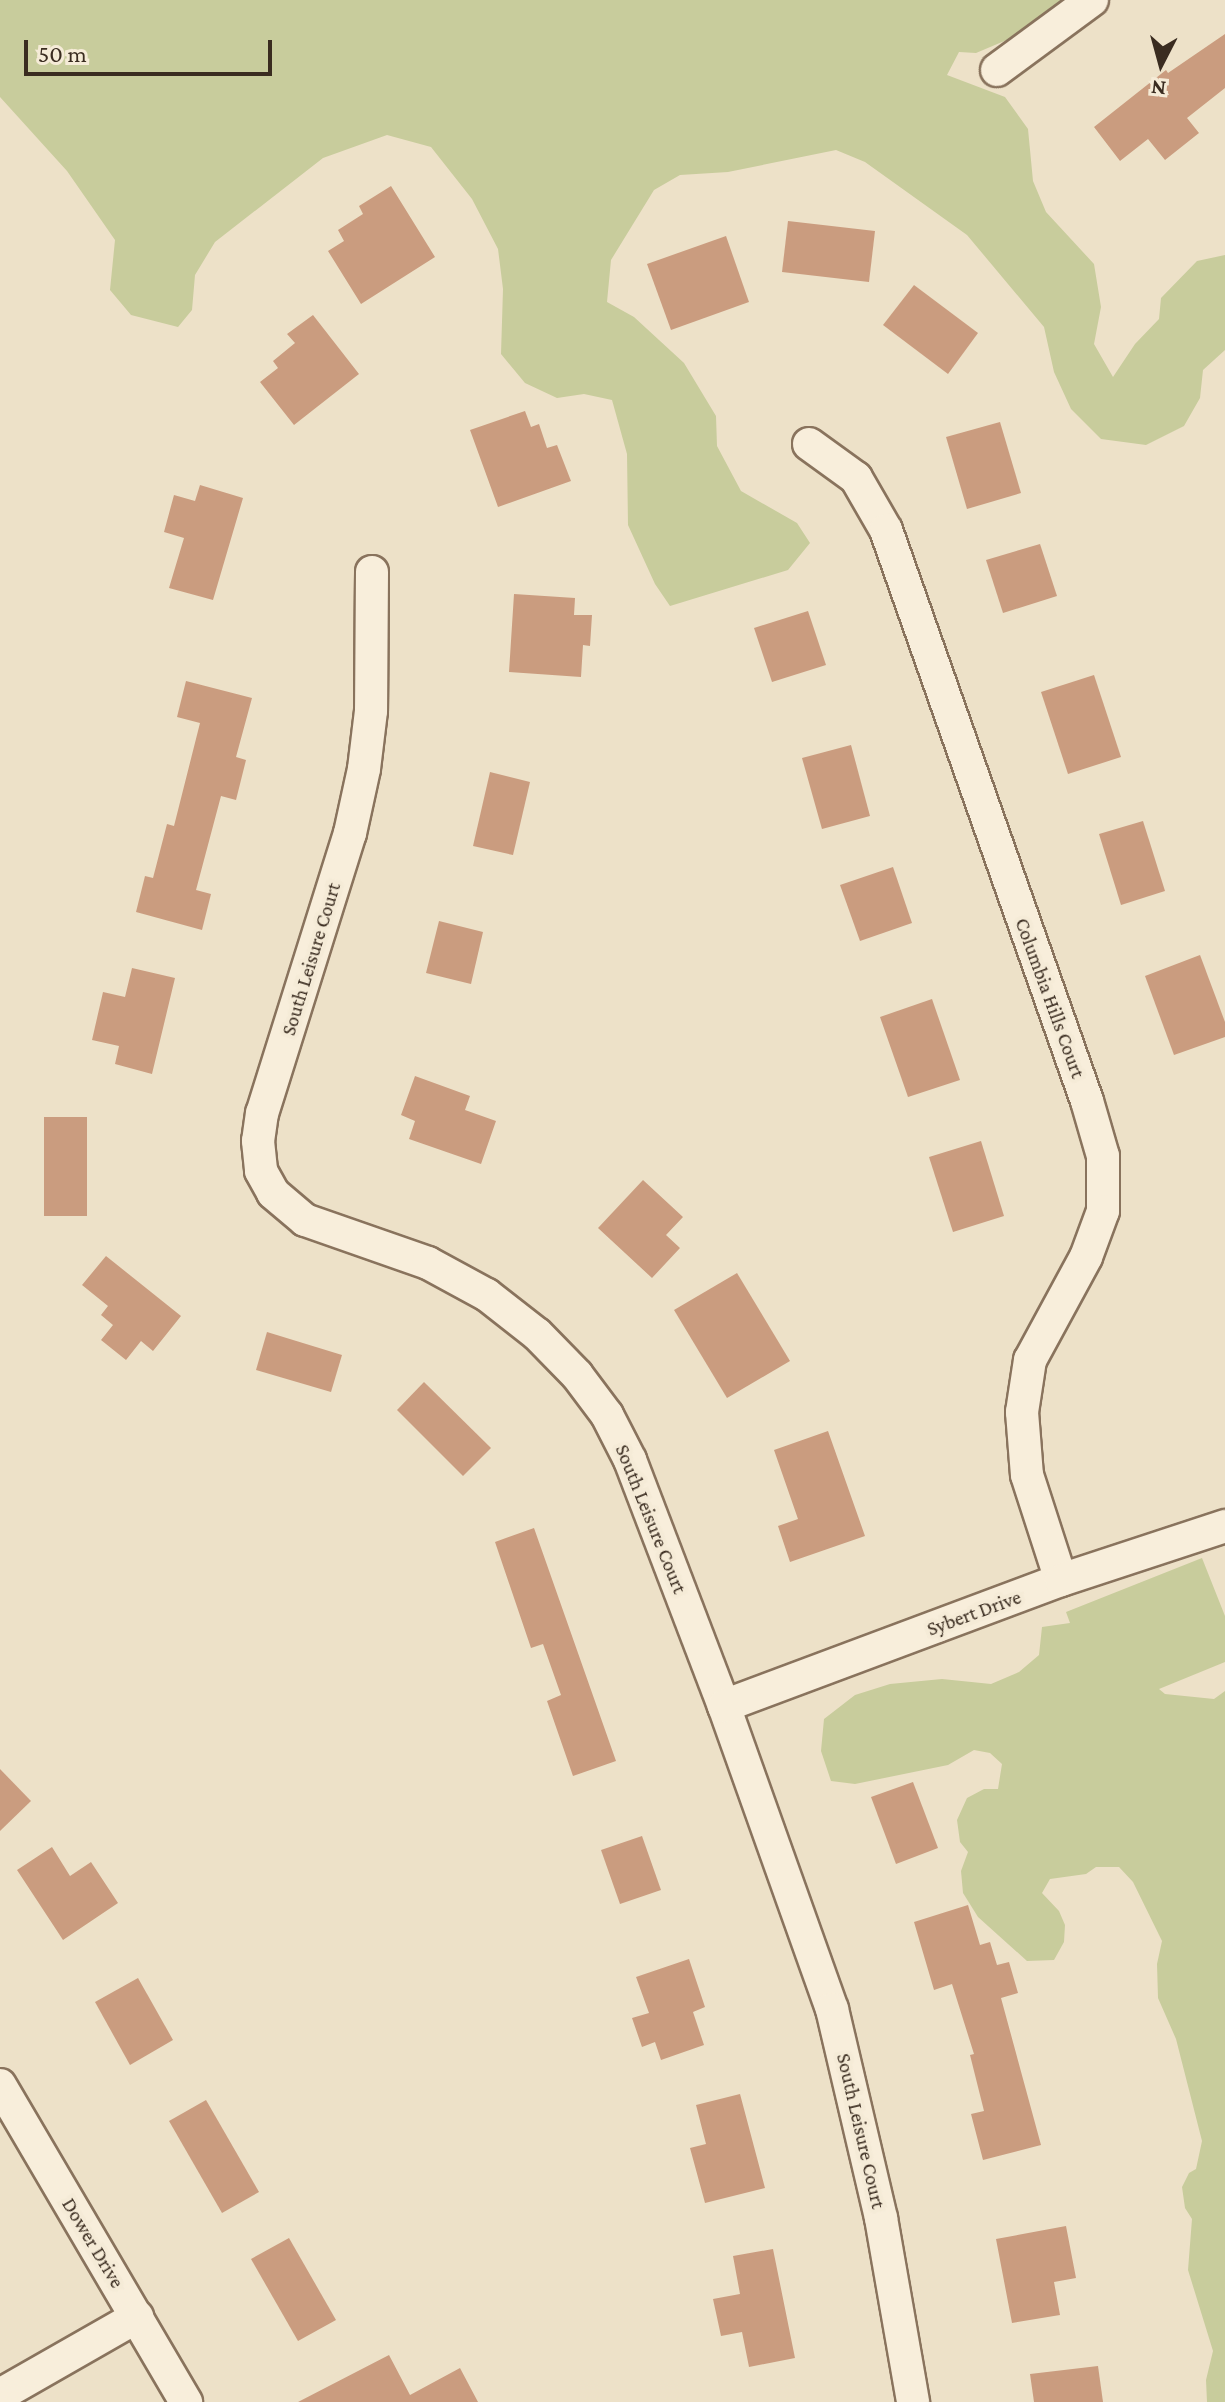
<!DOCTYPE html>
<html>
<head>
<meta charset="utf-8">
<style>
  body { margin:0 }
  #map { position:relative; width:1225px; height:2402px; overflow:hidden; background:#ede1c8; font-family:"Crimson Pro",serif }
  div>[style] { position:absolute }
  .green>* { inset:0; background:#c8cc9c }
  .building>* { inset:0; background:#ca9c7f }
  .roads { filter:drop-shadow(2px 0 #89735d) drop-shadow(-2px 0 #89735d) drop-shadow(0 2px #89735d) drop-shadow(0 -2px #89735d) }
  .street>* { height:32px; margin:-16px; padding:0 16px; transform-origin:16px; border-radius:16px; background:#f8eedb }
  span { translate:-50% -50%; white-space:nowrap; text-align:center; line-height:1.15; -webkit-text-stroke:8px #f5ebd7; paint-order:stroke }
  .street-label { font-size:20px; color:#3a2c20 }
  .north { position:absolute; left:1121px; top:24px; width:80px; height:80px; -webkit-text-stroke:6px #f5ebd7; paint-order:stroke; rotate:186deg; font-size:22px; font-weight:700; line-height:32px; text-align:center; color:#3a2c20 }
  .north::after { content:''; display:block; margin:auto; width:28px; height:36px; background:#3a2c20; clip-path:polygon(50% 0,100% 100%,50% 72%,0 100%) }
  .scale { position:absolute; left:24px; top:40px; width:248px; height:36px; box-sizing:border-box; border:4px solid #3a2c20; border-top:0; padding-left:10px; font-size:24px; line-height:28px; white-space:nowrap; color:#3a2c20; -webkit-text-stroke:6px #f5ebd7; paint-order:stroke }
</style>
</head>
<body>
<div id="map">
  <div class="green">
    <div style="clip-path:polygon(0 0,1062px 0,1063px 3px,1033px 29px,976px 53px,959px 52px,947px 75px,1005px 97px,1028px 129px,1033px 181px,1046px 212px,1094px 264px,1101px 307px,1094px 344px,1113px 377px,1135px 344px,1159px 319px,1161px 298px,1197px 261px,1225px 255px,1225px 350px,1203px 370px,1200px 398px,1184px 426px,1146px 445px,1101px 439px,1071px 409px,1054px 372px,1044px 327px,967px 235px,865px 162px,836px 150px,728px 172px,680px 175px,654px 190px,611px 260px,607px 302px,634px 317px,684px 363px,716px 416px,717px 446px,741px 491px,797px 523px,810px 543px,788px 570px,670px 606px,655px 584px,628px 525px,627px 454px,612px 400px,584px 394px,557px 398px,525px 383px,501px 354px,503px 289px,498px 249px,472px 199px,431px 147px,387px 135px,323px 158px,215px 242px,195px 275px,192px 310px,178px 327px,131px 315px,110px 290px,115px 240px,67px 171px,0 97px)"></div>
    <div style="clip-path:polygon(1202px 1558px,1225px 1616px,1225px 1662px,1159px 1689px,1165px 1694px,1214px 1699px,1225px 1691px,1225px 2402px,1207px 2402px,1206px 2380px,1213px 2351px,1188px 2270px,1192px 2219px,1185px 2208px,1182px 2187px,1189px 2173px,1196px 2169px,1202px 2141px,1176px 2039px,1158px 1998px,1157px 1964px,1162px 1941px,1133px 1882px,1119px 1867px,1096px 1867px,1086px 1874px,1050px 1879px,1042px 1893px,1059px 1911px,1065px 1925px,1064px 1942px,1054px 1960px,1027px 1961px,978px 1917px,963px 1893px,961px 1871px,968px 1852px,960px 1842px,957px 1820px,967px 1798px,984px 1789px,998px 1789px,1002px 1764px,990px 1753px,974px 1750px,948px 1765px,855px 1784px,831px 1781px,821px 1751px,824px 1719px,855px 1695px,890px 1684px,942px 1679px,991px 1684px,1019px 1672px,1039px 1655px,1042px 1627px,1070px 1623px,1066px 1612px)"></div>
  </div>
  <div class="building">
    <div style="clip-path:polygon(1225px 34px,1225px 88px,1187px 118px,1199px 133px,1165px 160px,1148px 139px,1120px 161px,1094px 127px,1166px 70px,1168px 73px)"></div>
    <div style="clip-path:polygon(391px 186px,435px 257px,361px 304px,328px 251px,344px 241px,338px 230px,363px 214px,359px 206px)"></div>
    <div style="clip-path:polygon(788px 221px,875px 231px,869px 282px,782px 272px)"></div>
    <div style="clip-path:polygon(726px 236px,749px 302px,671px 330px,647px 264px)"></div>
    <div style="clip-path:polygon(914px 285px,978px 333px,948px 374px,883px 325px)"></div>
    <div style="clip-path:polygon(313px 315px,359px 374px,294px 425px,260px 382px,278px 368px,273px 361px,295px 343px,287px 334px)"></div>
    <div style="clip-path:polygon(525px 411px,531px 427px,539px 424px,547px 448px,557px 445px,571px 481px,498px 507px,470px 430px)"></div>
    <div style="clip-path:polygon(1000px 422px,1021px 493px,967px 509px,946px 437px)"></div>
    <div style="clip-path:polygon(200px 485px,243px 498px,213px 600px,169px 588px,184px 538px,164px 532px,174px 495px,195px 501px)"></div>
    <div style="clip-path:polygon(1040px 544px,1057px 596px,1003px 613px,986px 560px)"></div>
    <div style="clip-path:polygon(514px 594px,575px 598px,574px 615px,592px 615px,590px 646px,583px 645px,581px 677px,509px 672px)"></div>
    <div style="clip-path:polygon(808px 611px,826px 665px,772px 682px,754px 628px)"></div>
    <div style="clip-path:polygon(1094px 675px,1121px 757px,1068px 774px,1041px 692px)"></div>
    <div style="clip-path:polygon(186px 681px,252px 698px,236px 757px,246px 760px,236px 800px,221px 796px,196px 890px,211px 894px,202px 930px,136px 912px,145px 876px,153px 878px,167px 824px,174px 826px,200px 723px,177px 717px)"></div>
    <div style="clip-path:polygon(851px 745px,870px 816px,822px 829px,802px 758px)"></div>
    <div style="clip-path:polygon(490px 772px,530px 782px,513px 855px,473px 846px)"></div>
    <div style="clip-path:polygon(1143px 821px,1165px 891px,1121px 905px,1099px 834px)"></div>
    <div style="clip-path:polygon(893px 867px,912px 923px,860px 941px,840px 885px)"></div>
    <div style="clip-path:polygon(439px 921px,483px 932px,471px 984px,426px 973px)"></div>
    <div style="clip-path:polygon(1200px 955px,1225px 1022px,1225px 1037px,1174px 1055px,1145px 976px)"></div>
    <div style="clip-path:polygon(132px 968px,175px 978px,152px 1074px,115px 1064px,119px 1046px,92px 1040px,103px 992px,125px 997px)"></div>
    <div style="clip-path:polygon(932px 999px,960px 1080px,908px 1097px,880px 1017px)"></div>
    <div style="clip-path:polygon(415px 1076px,470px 1096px,465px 1110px,496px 1121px,481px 1164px,409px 1139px,415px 1121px,401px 1115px)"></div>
    <div style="clip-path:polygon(44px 1117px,87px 1117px,87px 1216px,44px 1216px)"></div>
    <div style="clip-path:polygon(981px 1141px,1004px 1216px,953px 1232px,929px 1157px)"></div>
    <div style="clip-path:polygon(643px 1180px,683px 1217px,666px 1235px,680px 1248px,652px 1278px,598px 1228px)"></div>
    <div style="clip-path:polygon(106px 1256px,181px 1316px,153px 1351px,141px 1341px,126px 1360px,101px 1340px,113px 1325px,101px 1315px,108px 1306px,82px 1285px)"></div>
    <div style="clip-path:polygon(737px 1273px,790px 1361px,727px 1398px,674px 1310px)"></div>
    <div style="clip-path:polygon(267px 1332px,342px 1355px,331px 1392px,256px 1370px)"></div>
    <div style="clip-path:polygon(424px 1382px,491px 1448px,463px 1476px,397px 1410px)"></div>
    <div style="clip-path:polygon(828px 1431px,865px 1536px,790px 1562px,778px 1526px,798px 1519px,774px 1450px)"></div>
    <div style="clip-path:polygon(534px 1528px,616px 1761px,573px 1776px,547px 1701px,561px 1695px,543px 1644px,531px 1648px,495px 1542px)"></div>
    <div style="clip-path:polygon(0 1769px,31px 1801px,0 1831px)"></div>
    <div style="clip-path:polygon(913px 1782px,938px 1848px,896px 1864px,871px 1797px)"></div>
    <div style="clip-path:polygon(642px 1836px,661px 1890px,620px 1904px,601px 1850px)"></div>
    <div style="clip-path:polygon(52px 1847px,70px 1876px,91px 1862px,118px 1903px,63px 1940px,17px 1870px)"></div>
    <div style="clip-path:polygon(968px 1905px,980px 1945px,990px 1942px,997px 1965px,1009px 1962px,1018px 1993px,1001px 1998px,1041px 2145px,983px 2160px,971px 2114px,984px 2111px,970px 2055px,974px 2054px,952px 1984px,934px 1990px,914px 1922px)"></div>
    <div style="clip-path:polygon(689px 1959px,705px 2007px,693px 2012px,704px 2045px,661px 2060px,655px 2042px,642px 2047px,632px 2018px,649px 2013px,636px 1977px)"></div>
    <div style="clip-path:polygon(138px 1978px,173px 2040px,130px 2065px,95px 2002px)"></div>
    <div style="clip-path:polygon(740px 2094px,765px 2188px,705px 2203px,690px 2148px,706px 2144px,696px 2105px)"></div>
    <div style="clip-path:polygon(206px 2100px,259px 2192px,222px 2213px,169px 2121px)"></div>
    <div style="clip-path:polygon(1066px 2226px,1076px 2278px,1054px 2282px,1060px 2315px,1012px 2323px,996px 2239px)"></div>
    <div style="clip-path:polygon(289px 2238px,336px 2320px,298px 2341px,251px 2259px)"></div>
    <div style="clip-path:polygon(773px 2249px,795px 2358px,749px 2367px,742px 2332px,721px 2336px,713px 2299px,740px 2294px,733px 2256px)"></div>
    <div style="clip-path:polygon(389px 2355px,410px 2395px,460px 2368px,478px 2402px,298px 2402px)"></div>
    <div style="clip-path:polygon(1098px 2366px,1103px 2402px,1034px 2402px,1030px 2374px)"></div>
  </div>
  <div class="roads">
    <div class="street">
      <div style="left:997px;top:70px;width:118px;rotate:-36.4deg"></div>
      <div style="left:809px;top:444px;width:58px;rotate:35.9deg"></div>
      <div style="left:856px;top:478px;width:60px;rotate:60deg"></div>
      <div style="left:886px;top:530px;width:605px;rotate:70.61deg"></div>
      <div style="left:1087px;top:1101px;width:57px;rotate:73.8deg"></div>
      <div style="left:1103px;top:1156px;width:55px;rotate:90deg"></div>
      <div style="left:1103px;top:1211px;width:49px;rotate:110.3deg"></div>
      <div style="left:1086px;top:1257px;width:117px;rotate:118.5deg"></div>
      <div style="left:1030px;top:1360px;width:53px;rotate:98.7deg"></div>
      <div style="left:1022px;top:1412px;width:63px;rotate:85.5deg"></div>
      <div style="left:1027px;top:1475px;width:110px;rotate:72.1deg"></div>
      <div style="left:372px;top:572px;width:139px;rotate:90.4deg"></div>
      <div style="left:371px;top:711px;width:58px;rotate:96.9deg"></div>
      <div style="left:364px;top:769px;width:66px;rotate:102.3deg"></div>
      <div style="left:350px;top:833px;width:294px;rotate:107.4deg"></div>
      <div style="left:262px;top:1113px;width:28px;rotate:98deg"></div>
      <div style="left:258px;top:1141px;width:30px;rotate:84deg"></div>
      <div style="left:261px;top:1171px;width:25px;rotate:61deg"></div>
      <div style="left:273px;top:1193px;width:42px;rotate:40.2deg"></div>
      <div style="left:305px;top:1220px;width:130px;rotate:19.3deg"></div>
      <div style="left:428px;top:1263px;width:67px;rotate:28.5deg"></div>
      <div style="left:487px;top:1295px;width:63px;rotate:38deg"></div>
      <div style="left:537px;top:1334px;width:57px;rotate:45.7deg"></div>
      <div style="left:577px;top:1375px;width:50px;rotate:53.1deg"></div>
      <div style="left:607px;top:1415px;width:51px;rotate:62.9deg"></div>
      <div style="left:630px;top:1460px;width:263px;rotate:69.1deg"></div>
      <div style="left:724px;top:1706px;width:322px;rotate:70.4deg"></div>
      <div style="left:832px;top:2009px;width:215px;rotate:76.8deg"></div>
      <div style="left:881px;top:2218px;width:187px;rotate:80.1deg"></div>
      <div style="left:724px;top:1706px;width:360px;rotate:-20.5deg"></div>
      <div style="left:1061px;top:1580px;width:173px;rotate:-18.2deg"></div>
      <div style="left:0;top:2085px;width:368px;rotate:59.6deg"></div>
      <div style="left:0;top:2395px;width:158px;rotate:-29.7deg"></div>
    </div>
  </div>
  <div class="street-label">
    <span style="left:311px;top:959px;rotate:-73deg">South Leisure Court</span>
    <span style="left:1050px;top:998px;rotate:70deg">Columbia Hills Court</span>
    <span style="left:651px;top:1519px;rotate:68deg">South Leisure Court</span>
    <span style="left:974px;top:1613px;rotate:-20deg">Sybert Drive</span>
    <span style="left:861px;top:2131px;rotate:77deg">South Leisure Court</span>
    <span style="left:93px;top:2243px;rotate:59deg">Dower Drive</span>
  </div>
  <div class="north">N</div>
  <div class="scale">50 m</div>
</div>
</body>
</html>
